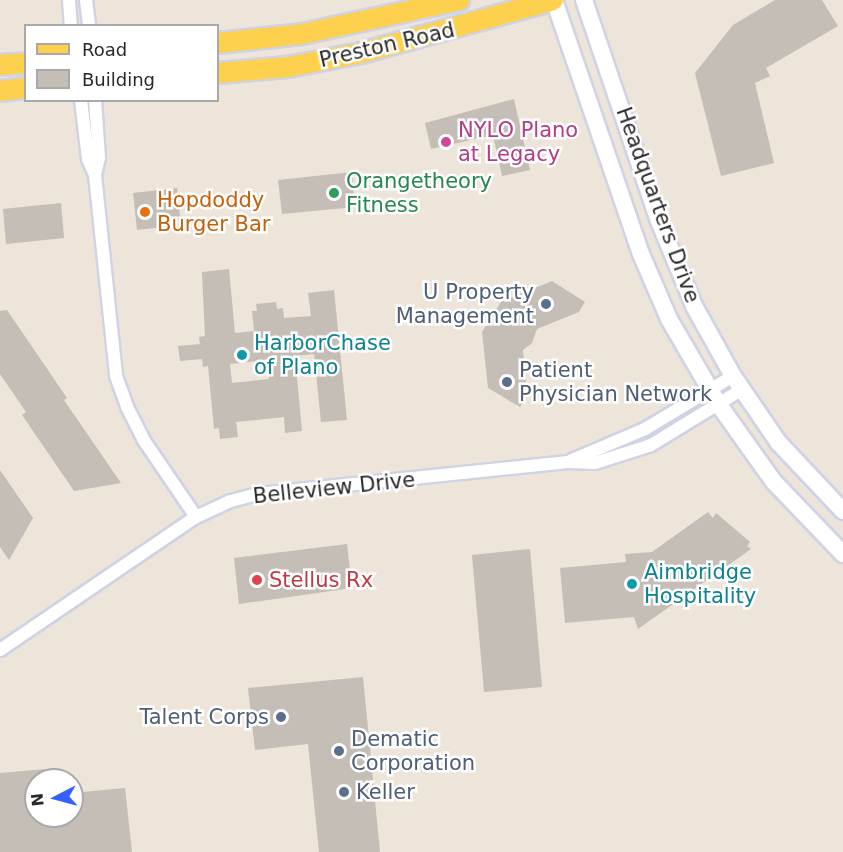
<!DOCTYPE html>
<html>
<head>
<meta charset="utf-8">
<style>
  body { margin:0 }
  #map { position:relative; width:843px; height:852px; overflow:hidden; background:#ede4da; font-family:"DejaVu Sans",sans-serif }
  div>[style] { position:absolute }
  .building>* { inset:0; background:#c4beb6 }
  .roads { filter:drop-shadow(2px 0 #cfd3e4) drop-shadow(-2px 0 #cfd3e4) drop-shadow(0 2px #cfd3e4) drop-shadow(0 -2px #cfd3e4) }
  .minor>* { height:12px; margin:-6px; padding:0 6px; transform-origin:6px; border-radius:6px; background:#fff }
  .secondary>* { height:16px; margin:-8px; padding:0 8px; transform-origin:8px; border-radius:8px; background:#fff }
  .primary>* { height:20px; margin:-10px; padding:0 10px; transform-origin:10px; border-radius:10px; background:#fdd04e }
  .dots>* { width:16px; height:16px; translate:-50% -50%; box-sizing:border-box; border:3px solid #fff; border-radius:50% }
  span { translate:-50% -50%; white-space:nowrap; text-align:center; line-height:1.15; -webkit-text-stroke:5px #fff; paint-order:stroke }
  .street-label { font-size:21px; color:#292929 }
  .hotel-label { font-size:21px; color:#b23c85 }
  .left { translate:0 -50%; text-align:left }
  .leisure-label { font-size:21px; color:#27864d }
  .food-label { font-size:21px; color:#c56008 }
  .service-label { font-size:21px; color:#4e5e75 }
  .right { translate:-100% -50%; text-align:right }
  .culture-label { font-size:21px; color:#0d838f }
  .health-label { font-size:21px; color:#be3a42 }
  .legend { position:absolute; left:24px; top:24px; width:195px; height:78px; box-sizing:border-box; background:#fff; border:2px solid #a9a9a9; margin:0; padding:8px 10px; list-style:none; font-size:18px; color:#292929 }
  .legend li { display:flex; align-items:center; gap:12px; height:30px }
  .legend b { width:30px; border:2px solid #a9a9a9 }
  .north { position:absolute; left:24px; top:768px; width:60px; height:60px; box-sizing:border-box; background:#fff; border:2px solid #a9a9a9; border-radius:50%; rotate:264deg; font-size:16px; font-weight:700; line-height:24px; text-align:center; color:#292929 }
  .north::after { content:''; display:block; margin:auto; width:21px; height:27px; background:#3560ff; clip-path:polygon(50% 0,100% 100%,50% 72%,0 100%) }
</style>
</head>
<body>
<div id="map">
  <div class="building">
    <div style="clip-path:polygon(775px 0,822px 0,838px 26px,766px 68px,770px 76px,755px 83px,774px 163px,721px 176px,695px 73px,733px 25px)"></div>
    <div style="clip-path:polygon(514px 99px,530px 170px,502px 176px,493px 135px,431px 149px,425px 123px)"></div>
    <div style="clip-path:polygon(352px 172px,355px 207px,282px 214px,278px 180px)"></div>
    <div style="clip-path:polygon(177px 188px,181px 225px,137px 230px,133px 193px)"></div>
    <div style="clip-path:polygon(61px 203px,64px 238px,6px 244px,3px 209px)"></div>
    <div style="clip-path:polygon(evenodd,229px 269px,235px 333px,254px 331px,252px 311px,257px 311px,256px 304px,276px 302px,277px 309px,283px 308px,284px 318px,311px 316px,308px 293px,334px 290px,347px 420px,321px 422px,314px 354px,295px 356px,302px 431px,285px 433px,284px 417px,236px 422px,238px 437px,220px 439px,219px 428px,214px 429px,208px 366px,203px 367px,202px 359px,180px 361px,178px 346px,200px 344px,199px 337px,205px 336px,202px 272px,229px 269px,267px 360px,269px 379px,232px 383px,230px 364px,267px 360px)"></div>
    <div style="clip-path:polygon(552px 281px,585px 302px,579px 312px,537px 329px,532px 343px,523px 350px,527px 396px,520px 407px,488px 388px,482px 332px,501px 302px)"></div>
    <div style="clip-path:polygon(7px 310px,67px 398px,64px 400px,121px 483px,74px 491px,22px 415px,26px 412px,0 374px,0 311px)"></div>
    <div style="clip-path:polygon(0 470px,33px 518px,9px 560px,0 547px)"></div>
    <div style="clip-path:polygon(708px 512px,713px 518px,716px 513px,750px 542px,747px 546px,751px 549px,638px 629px,634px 617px,565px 623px,560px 568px,626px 562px,625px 554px,652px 552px)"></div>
    <div style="clip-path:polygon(347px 544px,352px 588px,239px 604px,234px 558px)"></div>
    <div style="clip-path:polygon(530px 549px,542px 687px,484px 692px,472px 555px)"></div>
    <div style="clip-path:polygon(363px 677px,380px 852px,319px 852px,308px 744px,255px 750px,248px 688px)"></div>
    <div style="clip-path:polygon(57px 768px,58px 780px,36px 780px,36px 816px,72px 816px,72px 793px,125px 788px,132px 852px,0 852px,0 773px)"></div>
  </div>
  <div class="roads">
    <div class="minor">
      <div style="left:69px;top:0;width:26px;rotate:86deg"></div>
      <div style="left:86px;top:0;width:26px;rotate:83deg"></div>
      <div style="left:81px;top:100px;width:59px;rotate:83.2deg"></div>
      <div style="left:88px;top:159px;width:17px;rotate:66deg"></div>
      <div style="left:95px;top:175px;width:202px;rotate:84deg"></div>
      <div style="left:116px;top:376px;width:33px;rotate:70deg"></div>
      <div style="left:127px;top:407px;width:36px;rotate:63deg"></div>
      <div style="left:143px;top:439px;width:94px;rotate:55.8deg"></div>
      <div style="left:95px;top:175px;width:17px;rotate:-77deg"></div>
      <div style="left:99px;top:158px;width:58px;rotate:-93.9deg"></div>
      <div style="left:572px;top:460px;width:79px;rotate:-23deg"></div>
      <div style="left:645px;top:429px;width:103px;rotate:-31.1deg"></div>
      <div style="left:0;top:650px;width:237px;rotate:-34.2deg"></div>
      <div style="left:196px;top:517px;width:38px;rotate:-25deg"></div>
      <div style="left:231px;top:501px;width:28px;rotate:-15deg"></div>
      <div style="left:258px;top:494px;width:312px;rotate:-5.9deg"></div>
      <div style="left:568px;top:462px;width:27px;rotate:2deg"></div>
      <div style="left:595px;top:463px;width:59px;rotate:-17.8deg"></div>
      <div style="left:651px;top:445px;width:105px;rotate:-31.4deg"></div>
    </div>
    <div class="secondary">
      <div style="left:554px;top:0;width:268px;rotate:71.1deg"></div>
      <div style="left:641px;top:254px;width:71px;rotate:66.7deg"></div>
      <div style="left:669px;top:319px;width:99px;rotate:59.8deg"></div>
      <div style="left:719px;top:405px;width:95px;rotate:54.5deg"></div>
      <div style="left:774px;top:482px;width:100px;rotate:46.2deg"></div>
      <div style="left:584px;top:0;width:233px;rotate:71.3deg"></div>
      <div style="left:659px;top:221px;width:92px;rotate:67.6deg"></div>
      <div style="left:694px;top:306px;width:80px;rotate:60.9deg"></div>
      <div style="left:733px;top:376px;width:80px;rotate:55.7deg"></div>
      <div style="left:778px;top:442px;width:95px;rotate:46.7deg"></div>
    </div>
    <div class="primary">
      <div style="left:218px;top:43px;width:84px;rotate:-6.1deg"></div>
      <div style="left:302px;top:34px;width:161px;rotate:-12.2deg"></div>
      <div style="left:0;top:65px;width:26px;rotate:-4deg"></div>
      <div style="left:218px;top:73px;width:70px;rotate:-4.9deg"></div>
      <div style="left:288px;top:67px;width:74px;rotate:-10.9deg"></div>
      <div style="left:361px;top:53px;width:199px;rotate:-15.4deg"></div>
      <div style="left:0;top:91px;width:26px;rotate:-7deg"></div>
    </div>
  </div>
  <div class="dots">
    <div style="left:446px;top:142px;background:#d1479c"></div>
    <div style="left:334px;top:193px;background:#2e9e5b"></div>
    <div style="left:145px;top:212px;background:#e8710a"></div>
    <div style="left:546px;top:304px;background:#5c6f8a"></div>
    <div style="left:242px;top:355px;background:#0f9aa8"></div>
    <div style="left:507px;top:382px;background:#5c6f8a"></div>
    <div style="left:257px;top:580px;background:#e0444e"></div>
    <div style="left:632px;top:584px;background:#0f9aa8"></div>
    <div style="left:281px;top:717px;background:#5c6f8a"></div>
    <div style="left:339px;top:751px;background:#5c6f8a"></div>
    <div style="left:344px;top:792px;background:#5c6f8a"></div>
  </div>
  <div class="street-label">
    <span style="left:387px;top:45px;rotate:-13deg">Preston Road</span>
    <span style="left:658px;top:205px;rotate:70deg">Headquarters Drive</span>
    <span style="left:334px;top:488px;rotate:-6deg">Belleview Drive</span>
  </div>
  <div class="hotel-label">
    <span class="left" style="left:458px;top:142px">NYLO Plano<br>at Legacy</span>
  </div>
  <div class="leisure-label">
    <span class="left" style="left:346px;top:193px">Orangetheory<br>Fitness</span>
  </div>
  <div class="food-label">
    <span class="left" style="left:157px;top:212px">Hopdoddy<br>Burger Bar</span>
  </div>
  <div class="service-label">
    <span class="right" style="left:534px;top:304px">U Property<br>Management</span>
    <span class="left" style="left:519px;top:382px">Patient<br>Physician Network</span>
    <span class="right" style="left:269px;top:717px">Talent Corps</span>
    <span class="left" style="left:351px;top:751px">Dematic<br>Corporation</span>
    <span class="left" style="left:356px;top:792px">Keller</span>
  </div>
  <div class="culture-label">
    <span class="left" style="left:254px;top:355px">HarborChase<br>of Plano</span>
    <span class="left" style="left:644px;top:584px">Aimbridge<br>Hospitality</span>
  </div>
  <div class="health-label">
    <span class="left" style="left:269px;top:580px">Stellus Rx</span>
  </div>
  <ul class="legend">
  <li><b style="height:8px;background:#fdd04e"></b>Road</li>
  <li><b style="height:16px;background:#c4beb6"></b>Building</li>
  </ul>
  <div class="north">N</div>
</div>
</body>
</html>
